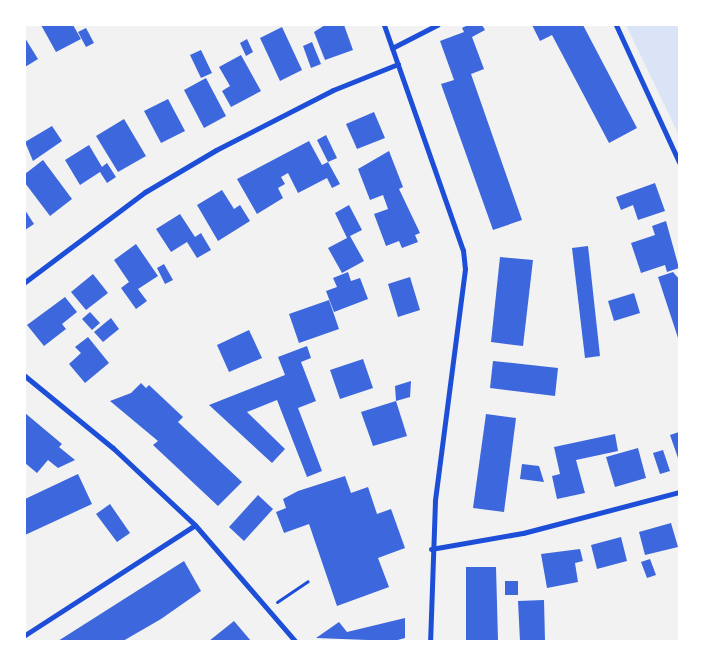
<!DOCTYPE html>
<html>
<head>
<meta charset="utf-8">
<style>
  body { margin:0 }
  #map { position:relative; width:704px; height:666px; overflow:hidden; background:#f2f2f2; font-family:"Work Sans",sans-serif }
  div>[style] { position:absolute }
  .green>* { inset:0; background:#dbe4f7 }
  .building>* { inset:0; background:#3d67dc }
  .path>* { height:3px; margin:-1.5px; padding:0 1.5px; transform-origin:1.5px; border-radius:1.5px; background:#1d4ed8 }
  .minor>* { height:5px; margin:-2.5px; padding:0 2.5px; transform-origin:2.5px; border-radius:2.5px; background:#1d4ed8 }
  span { translate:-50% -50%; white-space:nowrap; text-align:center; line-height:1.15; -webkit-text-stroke:5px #fff; paint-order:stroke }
  .frame { position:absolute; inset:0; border:26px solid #fff; pointer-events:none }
</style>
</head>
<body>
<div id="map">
  <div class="green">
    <div style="clip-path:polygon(626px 25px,679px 25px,679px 136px,676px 129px)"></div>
  </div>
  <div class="building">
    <div style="clip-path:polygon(41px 25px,73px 25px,81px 39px,56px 52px)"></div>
    <div style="clip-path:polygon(325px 25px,344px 25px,353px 50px,325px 60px,314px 32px)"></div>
    <div style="clip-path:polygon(468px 25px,482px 25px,485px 30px,472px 37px,484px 69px,471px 74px,522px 220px,493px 230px,441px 84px,454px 80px,440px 41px,464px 32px,462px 28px)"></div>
    <div style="clip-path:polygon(532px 25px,583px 25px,637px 128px,609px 143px,552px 35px,540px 41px)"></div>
    <div style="clip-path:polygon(282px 27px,302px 70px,280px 81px,260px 38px)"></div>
    <div style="clip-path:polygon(86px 28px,94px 43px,86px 47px,78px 32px)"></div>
    <div style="clip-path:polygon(25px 38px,38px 59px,25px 67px)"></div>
    <div style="clip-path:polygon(247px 39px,253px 52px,246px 56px,240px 43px)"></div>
    <div style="clip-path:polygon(312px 42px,321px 64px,311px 68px,303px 46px)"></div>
    <div style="clip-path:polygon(201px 50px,212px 73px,201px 78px,190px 55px)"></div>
    <div style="clip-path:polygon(241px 55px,261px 91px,231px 107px,222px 91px,230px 86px,219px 67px)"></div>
    <div style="clip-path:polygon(206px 78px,226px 116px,204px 128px,184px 90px)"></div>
    <div style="clip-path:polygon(168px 99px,185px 131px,161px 143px,144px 111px)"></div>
    <div style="clip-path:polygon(374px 112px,385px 138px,357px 149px,346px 124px)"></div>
    <div style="clip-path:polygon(124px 119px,146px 156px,118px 172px,96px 136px)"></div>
    <div style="clip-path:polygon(52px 126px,62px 141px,33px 161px,25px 142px)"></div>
    <div style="clip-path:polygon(326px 135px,337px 158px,328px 162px,317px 140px)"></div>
    <div style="clip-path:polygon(309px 141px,322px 165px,328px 162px,340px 184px,332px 188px,327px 178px,298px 193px,288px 173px,281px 177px,285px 184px,278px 188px,283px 198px,257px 214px,237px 179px)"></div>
    <div style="clip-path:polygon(89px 145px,102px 167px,107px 163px,116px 177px,107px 183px,100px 172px,80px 185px,65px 160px)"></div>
    <div style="clip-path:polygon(389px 151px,403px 187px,399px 189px,420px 233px,415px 235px,418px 242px,402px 248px,399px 241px,386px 246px,374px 214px,388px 209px,383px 195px,370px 200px,358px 169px)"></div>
    <div style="clip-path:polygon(43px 160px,72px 199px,50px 216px,25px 183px,25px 174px)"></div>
    <div style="clip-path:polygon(655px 183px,665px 211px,638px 220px,633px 205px,621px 210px,616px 197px)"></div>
    <div style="clip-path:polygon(222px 190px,234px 209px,240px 205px,250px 221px,218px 241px,197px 205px)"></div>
    <div style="clip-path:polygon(349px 205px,362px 230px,350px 236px,364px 261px,342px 273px,328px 248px,347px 238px,335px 213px)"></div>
    <div style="clip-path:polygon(25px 210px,34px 224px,25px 230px)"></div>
    <div style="clip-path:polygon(180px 214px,195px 237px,201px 233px,211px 250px,197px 258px,187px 242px,171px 252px,156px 229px)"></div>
    <div style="clip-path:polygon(666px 221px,679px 268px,667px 272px,665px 265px,641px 273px,631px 243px,655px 235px,652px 226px)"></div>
    <div style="clip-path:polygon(136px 244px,158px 276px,138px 289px,147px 301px,136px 309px,121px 288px,129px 282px,114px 260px)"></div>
    <div style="clip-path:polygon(588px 246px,600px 356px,585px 358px,572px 248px)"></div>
    <div style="clip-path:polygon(500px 257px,533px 260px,523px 346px,491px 342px)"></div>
    <div style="clip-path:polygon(164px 264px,173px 280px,165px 284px,157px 268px)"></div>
    <div style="clip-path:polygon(348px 272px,351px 281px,360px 278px,368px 299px,334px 312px,326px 291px,337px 287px,333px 278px)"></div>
    <div style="clip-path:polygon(673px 272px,679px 279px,679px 341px,658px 277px)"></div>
    <div style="clip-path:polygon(93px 274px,108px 293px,86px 310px,71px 292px)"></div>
    <div style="clip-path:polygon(410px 277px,420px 310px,398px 317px,388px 284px)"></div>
    <div style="clip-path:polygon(634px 293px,640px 313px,614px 321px,608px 301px)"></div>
    <div style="clip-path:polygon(65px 297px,77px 312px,62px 324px,66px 329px,44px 346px,27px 325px)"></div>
    <div style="clip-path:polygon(329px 300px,339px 329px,299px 343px,289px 314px)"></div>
    <div style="clip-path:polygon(90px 312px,100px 323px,92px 330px,82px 319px)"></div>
    <div style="clip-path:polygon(111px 318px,119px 329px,103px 342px,94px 332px)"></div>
    <div style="clip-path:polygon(249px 330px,262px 358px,229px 372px,217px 345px)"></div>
    <div style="clip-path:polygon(88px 337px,109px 363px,85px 383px,69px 364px,81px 353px,75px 347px)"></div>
    <div style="clip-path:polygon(307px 346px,311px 358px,301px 362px,316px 401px,298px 408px,322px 471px,307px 477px,277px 400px,247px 412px,285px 449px,272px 463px,209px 405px,285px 375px,278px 357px)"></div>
    <div style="clip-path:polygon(363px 359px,373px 388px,340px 399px,330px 370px)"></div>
    <div style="clip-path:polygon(493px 361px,558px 368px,555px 396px,490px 388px)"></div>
    <div style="clip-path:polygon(411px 381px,410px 397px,396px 401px,395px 386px)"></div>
    <div style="clip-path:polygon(141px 383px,146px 388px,149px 385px,183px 417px,178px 422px,242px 482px,218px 506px,153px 445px,158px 441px,110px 401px,131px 393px)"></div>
    <div style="clip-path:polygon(396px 401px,407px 436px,373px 446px,361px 412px)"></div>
    <div style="clip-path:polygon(25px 413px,62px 444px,59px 447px,75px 460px,58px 468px,48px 460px,37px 473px,25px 463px)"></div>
    <div style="clip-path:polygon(486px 414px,516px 418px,504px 512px,473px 508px)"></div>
    <div style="clip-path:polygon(679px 432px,679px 461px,670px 435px)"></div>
    <div style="clip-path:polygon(615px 434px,618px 451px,576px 460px,585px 493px,557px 499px,552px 476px,560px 474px,554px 447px)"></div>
    <div style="clip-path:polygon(638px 448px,646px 478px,615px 487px,606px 457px)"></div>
    <div style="clip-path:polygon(663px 450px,670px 471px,660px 474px,653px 453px)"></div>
    <div style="clip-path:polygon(522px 464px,539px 466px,544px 482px,520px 479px)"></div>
    <div style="clip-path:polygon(78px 474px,92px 504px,25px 535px,25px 499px)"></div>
    <div style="clip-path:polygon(345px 476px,351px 493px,368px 487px,377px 514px,391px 509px,405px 548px,378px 558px,389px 587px,337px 606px,309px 524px,284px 533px,276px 512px,286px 508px,283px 499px,298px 491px)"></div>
    <div style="clip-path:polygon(258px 495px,273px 509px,244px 541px,229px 527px)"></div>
    <div style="clip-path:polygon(110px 504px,130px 533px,117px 542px,96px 514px)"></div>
    <div style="clip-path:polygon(671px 523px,678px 547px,645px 555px,639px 532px)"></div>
    <div style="clip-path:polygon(621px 537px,627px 561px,597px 569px,591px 545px)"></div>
    <div style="clip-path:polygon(580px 549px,583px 561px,575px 563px,578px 582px,547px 588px,541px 554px)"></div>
    <div style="clip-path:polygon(650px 559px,656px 575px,647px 578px,641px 562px)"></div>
    <div style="clip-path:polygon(184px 561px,201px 591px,161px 619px,123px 641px,58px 641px)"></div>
    <div style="clip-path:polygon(466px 567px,496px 567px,498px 641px,466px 641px)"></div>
    <div style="clip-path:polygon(505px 581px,518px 581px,518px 595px,505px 595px)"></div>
    <div style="clip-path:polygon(544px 600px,545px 641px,520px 641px,518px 601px)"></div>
    <div style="clip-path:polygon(405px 618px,405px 638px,394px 641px,316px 638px,339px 622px,347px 632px)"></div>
    <div style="clip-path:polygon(234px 621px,251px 641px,209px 641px)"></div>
  </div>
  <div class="path">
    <div style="left:277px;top:602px;width:37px;rotate:-34deg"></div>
  </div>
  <div class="minor">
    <div style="left:384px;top:25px;width:238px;rotate:70.7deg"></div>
    <div style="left:463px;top:250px;width:19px;rotate:84deg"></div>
    <div style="left:465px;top:269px;width:234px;rotate:97.4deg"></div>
    <div style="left:435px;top:501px;width:140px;rotate:92deg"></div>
    <div style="left:616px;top:25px;width:151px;rotate:65.3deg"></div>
    <div style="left:392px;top:48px;width:51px;rotate:-27.1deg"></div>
    <div style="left:25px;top:282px;width:150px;rotate:-36.9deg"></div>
    <div style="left:145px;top:192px;width:82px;rotate:-30.6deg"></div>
    <div style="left:216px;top:150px;width:131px;rotate:-27.1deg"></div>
    <div style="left:333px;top:90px;width:70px;rotate:-21.8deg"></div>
    <div style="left:25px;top:376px;width:114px;rotate:39.3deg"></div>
    <div style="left:113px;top:448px;width:112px;rotate:43.2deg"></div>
    <div style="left:195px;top:525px;width:153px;rotate:49.2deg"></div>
    <div style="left:431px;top:549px;width:93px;rotate:-9.9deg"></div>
    <div style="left:523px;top:533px;width:161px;rotate:-14.7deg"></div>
    <div style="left:25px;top:635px;width:202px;rotate:-32.9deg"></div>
  </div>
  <div class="frame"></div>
</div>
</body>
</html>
